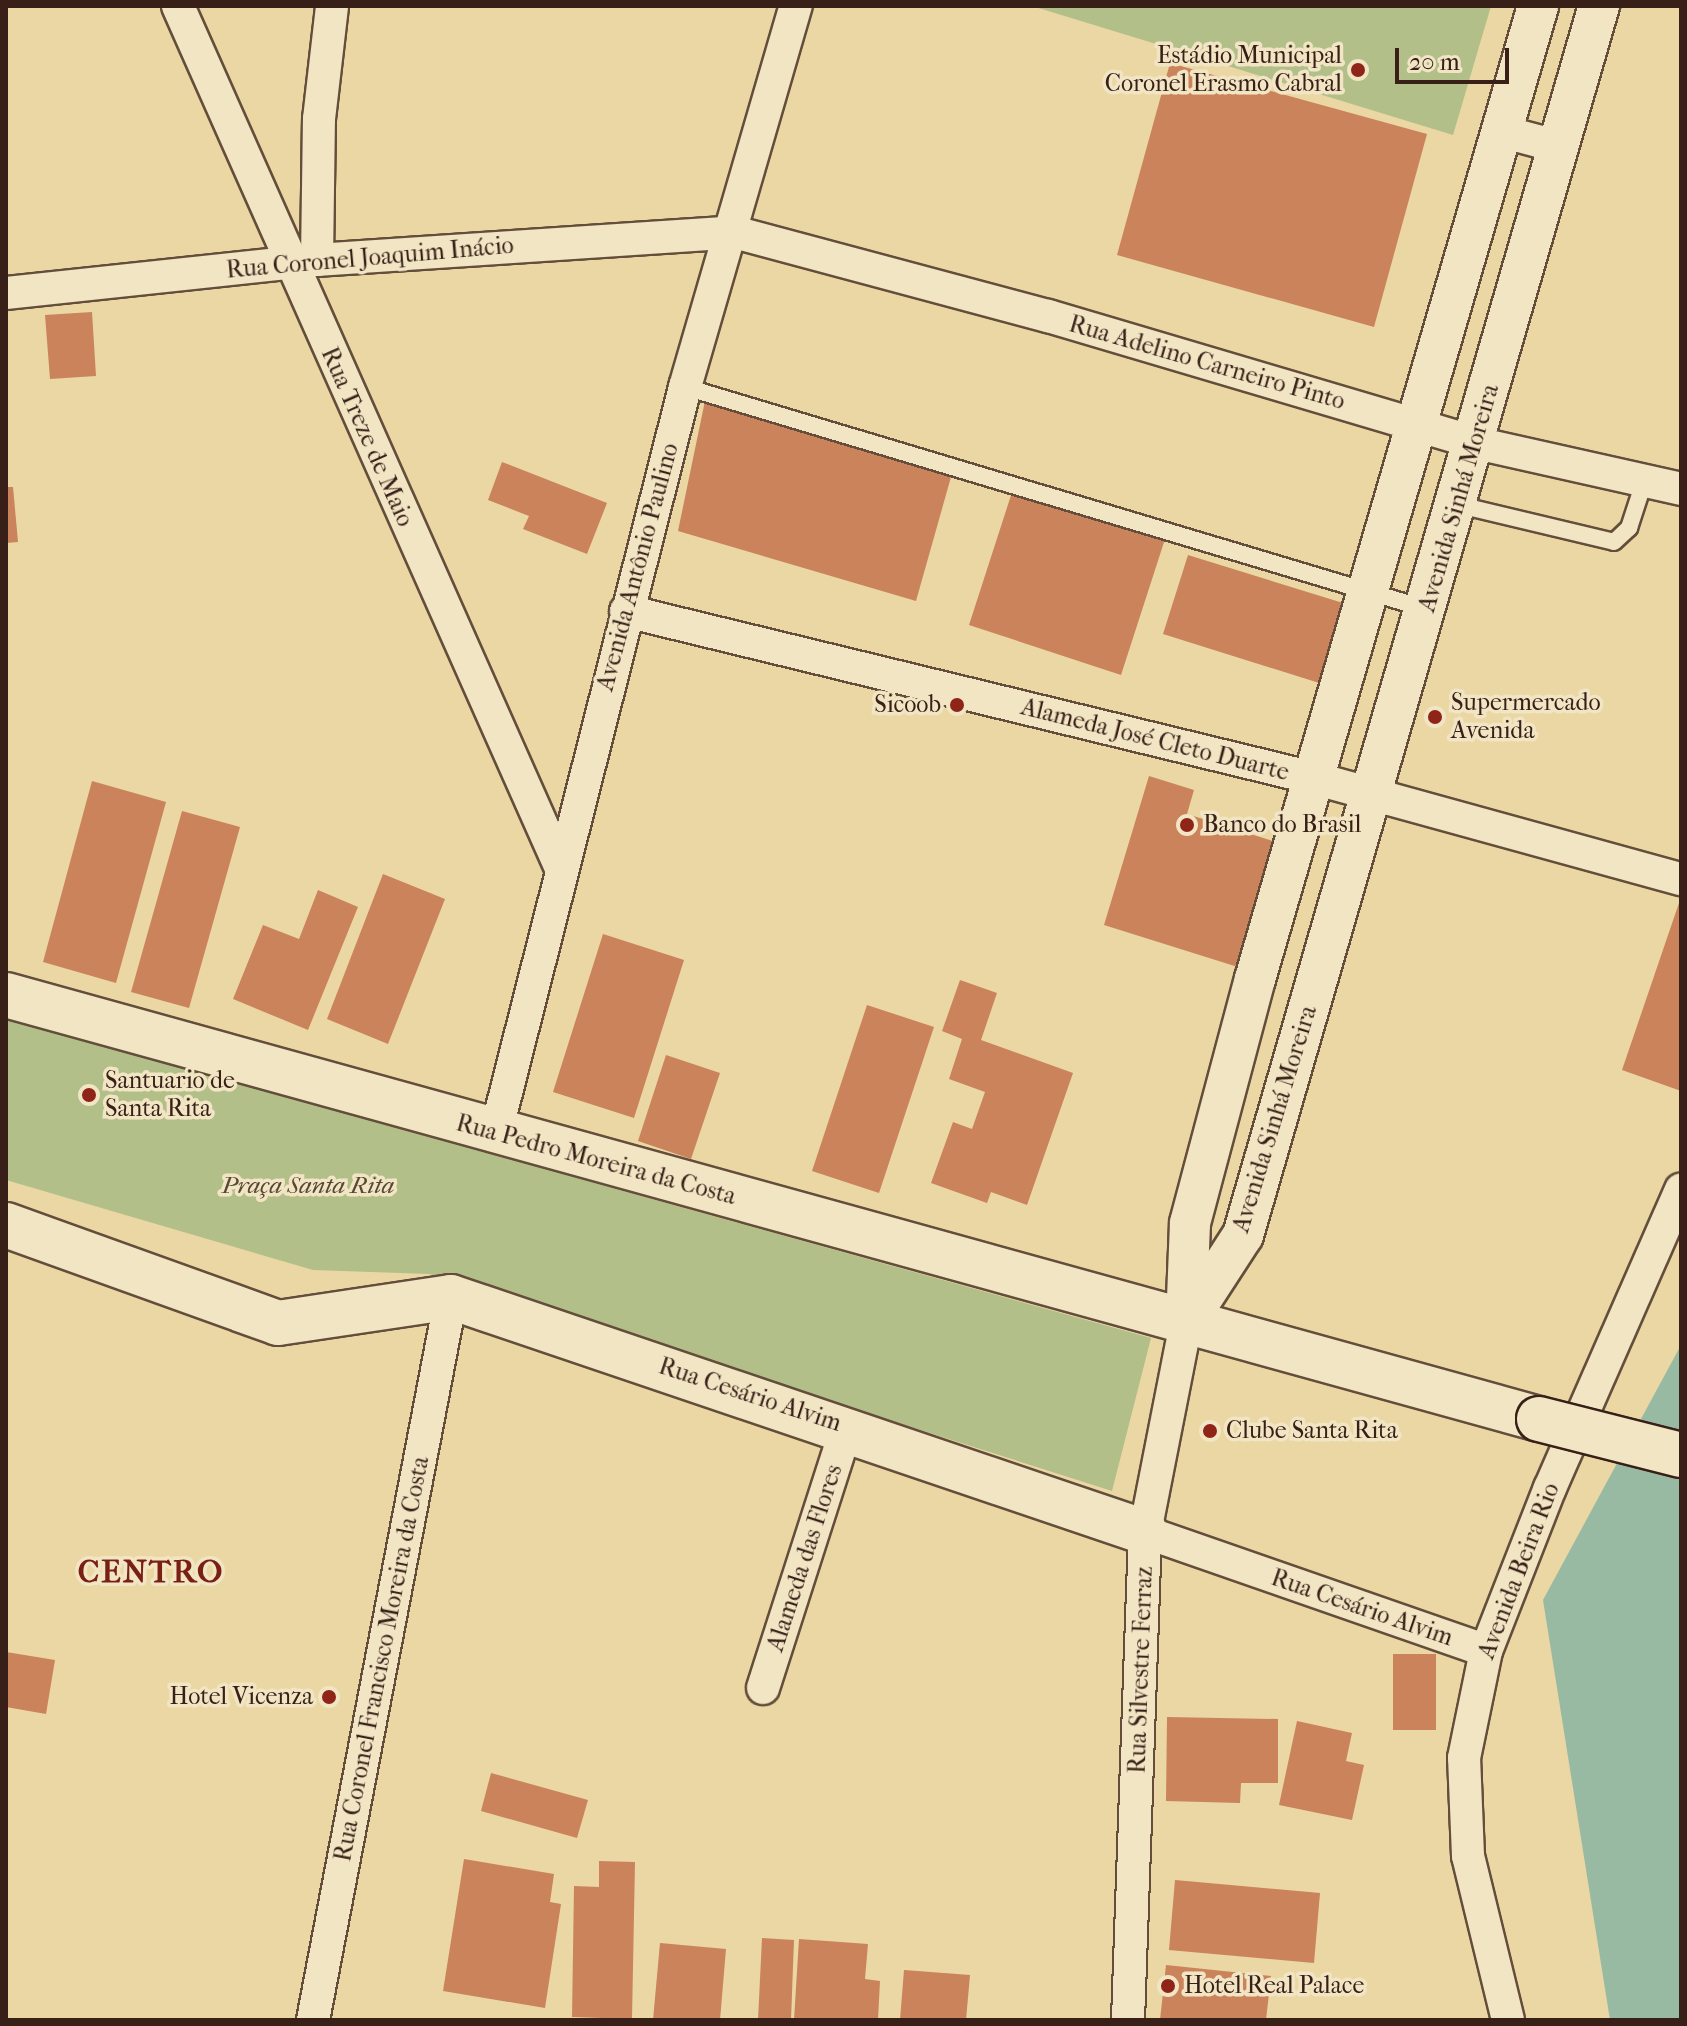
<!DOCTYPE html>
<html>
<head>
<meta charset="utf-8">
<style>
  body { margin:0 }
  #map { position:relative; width:1687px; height:2026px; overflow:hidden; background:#ead7a4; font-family:"IM FELL French Canon",serif }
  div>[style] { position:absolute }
  .green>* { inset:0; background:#b2bf89 }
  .water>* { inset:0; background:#98baa3 }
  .building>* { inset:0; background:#ca835a }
  .roads { filter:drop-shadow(2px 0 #644e3b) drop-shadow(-2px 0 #644e3b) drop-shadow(0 2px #644e3b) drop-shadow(0 -2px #644e3b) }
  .service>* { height:16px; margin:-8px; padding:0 8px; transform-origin:8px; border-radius:8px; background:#f1e5c4 }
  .minor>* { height:32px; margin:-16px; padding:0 16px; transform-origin:16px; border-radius:16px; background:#f1e5c4 }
  .tertiary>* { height:40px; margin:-20px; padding:0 20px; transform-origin:20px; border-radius:20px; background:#f1e5c4 }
  .secondary>* { height:44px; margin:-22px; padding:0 22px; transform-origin:22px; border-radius:22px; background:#f1e5c4 }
  .bridges { filter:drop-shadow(2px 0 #382018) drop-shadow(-2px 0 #382018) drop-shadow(0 2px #382018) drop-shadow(0 -2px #382018) }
  .secondary-bridge>* { height:44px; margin:-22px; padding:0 22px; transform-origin:22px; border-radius:22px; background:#f1e5c4 }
  .dots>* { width:22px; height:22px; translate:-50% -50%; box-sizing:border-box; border:4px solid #f1e5c4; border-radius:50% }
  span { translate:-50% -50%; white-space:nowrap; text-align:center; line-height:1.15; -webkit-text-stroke:7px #f1e5c4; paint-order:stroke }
  .poi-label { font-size:24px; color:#382018 }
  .right { translate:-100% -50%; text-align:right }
  .left { translate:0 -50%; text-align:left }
  .street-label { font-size:24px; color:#382018 }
  .park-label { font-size:24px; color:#564834; font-style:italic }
  .district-label { font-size:32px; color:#7a1f14; font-weight:700; letter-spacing:2px }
  .frame { position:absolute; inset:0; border:8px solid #382018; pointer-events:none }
  .scale { position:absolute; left:1395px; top:48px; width:114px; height:36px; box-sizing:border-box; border:4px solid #382018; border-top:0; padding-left:10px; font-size:24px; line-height:28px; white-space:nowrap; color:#382018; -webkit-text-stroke:6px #f1e5c4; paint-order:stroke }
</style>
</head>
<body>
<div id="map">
  <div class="green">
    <div style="clip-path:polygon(1032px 6px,1491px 6px,1453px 135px)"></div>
    <div style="clip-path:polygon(6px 1019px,1151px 1338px,1112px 1491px,430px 1274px,313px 1270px,6px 1180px)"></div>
  </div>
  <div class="water">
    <div style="clip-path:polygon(1681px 1345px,1681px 2020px,1610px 2020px,1543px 1600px)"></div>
  </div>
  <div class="building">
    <div style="clip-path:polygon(1170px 63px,1427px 134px,1374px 327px,1117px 255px)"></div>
    <div style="clip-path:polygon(92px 312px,96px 376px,50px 379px,45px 315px)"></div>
    <div style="clip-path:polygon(706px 396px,951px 477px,916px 601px,678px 531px)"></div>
    <div style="clip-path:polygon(502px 462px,607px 503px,587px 554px,523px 529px,529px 516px,488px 500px)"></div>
    <div style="clip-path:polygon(1014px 486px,1166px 536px,1121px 675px,969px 625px)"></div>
    <div style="clip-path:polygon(6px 487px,13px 487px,18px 542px,6px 543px)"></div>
    <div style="clip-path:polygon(1188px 555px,1356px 607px,1332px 687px,1163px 634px)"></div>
    <div style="clip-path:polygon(1149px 776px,1194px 790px,1187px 814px,1279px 843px,1241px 968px,1104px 925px)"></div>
    <div style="clip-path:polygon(92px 781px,166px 802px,116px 983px,43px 962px)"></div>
    <div style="clip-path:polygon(182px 811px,240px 827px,189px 1008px,131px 992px)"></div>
    <div style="clip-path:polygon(383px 874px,445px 899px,388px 1044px,327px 1019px)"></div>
    <div style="clip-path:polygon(318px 890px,358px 907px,308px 1030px,233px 999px,263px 925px,299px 939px)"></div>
    <div style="clip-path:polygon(1680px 900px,1681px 900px,1681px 1091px,1622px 1070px)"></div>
    <div style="clip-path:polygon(603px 934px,684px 960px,634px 1118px,553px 1092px)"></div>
    <div style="clip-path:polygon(960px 980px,997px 993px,981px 1040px,1073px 1073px,1027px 1205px,991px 1192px,987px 1203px,931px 1183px,953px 1122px,972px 1129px,985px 1092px,949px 1079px,962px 1039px,942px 1031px)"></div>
    <div style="clip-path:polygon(867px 1005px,934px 1027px,879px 1193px,812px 1171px)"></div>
    <div style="clip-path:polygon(666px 1055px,720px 1073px,691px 1159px,638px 1141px)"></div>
    <div style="clip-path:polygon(6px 1652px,55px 1660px,46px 1714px,6px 1707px)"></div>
    <div style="clip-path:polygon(1393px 1654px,1436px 1654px,1436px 1730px,1393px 1730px)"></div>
    <div style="clip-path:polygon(1167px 1717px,1278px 1719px,1278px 1783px,1241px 1783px,1240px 1803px,1166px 1801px)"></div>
    <div style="clip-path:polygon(1297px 1721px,1352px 1733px,1346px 1761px,1364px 1765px,1352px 1820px,1279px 1805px)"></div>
    <div style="clip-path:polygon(491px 1773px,588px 1800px,577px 1838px,481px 1811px)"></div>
    <div style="clip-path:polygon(464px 1859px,554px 1874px,550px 1902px,561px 1904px,545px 2008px,443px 1991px)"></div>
    <div style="clip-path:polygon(599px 1861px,635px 1862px,632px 2019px,572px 2017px,574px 1886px,599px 1887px)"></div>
    <div style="clip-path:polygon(1175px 1880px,1320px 1893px,1314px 1963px,1169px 1950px)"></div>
    <div style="clip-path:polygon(762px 1938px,794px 1940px,791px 2020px,758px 2020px)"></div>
    <div style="clip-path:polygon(799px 1939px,868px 1944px,865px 1979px,880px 1981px,878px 2020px,794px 2020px)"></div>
    <div style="clip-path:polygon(660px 1943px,726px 1949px,720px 2020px,653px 2020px)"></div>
    <div style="clip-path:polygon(1166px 1965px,1271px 1976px,1266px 2020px,1160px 2020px)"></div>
    <div style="clip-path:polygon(904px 1970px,970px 1975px,966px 2020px,900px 2020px)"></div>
  </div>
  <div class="roads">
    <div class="service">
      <div style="left:685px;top:387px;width:770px;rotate:16.67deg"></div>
      <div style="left:1455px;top:504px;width:163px;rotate:13.4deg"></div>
      <div style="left:1614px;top:542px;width:21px;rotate:-43deg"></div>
      <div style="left:1629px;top:528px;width:52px;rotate:-71.9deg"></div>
    </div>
    <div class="minor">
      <div style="left:178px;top:6px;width:941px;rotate:66.05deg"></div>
      <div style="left:1504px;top:132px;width:58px;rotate:15deg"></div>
      <div style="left:317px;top:260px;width:141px;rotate:-89.2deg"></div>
      <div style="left:319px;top:119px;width:114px;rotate:-83.4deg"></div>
      <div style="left:6px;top:293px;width:313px;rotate:-6.1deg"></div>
      <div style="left:317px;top:260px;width:418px;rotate:-3.8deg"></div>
      <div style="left:734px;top:232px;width:325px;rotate:15deg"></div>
      <div style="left:1048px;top:316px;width:446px;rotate:16.5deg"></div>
      <div style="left:1476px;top:443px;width:210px;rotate:12.6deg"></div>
      <div style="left:626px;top:611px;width:711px;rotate:13.66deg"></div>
      <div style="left:1317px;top:779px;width:377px;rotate:15.4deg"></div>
      <div style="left:496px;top:1132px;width:769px;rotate:-75.76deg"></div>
      <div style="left:685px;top:387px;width:397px;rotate:-73.8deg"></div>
      <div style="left:1145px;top:1532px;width:361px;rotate:19.2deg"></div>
      <div style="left:763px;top:1688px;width:274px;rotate:-72.2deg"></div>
      <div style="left:313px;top:2020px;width:736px;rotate:-79.19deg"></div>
      <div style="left:1128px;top:2020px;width:488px;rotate:-88deg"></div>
      <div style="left:1145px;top:1532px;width:213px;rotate:-78.9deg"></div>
      <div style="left:1508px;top:2020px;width:169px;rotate:-103.7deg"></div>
      <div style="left:1468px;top:1856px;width:98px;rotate:-92.3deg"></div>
      <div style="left:1464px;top:1758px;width:109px;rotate:-78.4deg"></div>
      <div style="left:1486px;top:1651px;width:175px;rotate:-68.6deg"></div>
      <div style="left:1550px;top:1488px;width:326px;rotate:-66.3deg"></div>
    </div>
    <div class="tertiary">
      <div style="left:1186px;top:1323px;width:105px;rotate:-57.1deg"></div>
      <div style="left:1243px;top:1235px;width:1280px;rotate:-73.85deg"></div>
      <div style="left:1186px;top:1323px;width:100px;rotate:-87.7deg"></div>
      <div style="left:1190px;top:1223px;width:253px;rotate:-75.1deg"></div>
      <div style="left:1255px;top:979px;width:1013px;rotate:-73.78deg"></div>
    </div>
    <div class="secondary">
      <div style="left:6px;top:995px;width:1591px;rotate:15.46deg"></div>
      <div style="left:6px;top:1225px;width:289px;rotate:19.8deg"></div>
      <div style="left:278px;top:1323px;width:175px;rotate:-8.5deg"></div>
      <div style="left:451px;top:1297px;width:733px;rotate:18.71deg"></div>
    </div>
  </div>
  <div class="bridges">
    <div class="secondary-bridge">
      <div style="left:1539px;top:1419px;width:146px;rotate:14.2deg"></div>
    </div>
  </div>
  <div class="dots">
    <div style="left:1358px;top:70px;background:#8f2418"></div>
    <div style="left:957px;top:705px;background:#8f2418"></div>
    <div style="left:1435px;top:717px;background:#8f2418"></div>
    <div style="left:1187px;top:825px;background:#8f2418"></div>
    <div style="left:89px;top:1095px;background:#8f2418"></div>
    <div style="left:1210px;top:1431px;background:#8f2418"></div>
    <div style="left:329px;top:1697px;background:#8f2418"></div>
    <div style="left:1168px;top:1986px;background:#8f2418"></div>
  </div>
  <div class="poi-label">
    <span class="right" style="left:1342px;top:70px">Estádio Municipal<br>Coronel Erasmo Cabral</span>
    <span class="left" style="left:1451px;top:717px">Supermercado<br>Avenida</span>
    <span class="right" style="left:941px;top:705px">Sicoob</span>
    <span class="left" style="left:1203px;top:825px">Banco do Brasil</span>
    <span class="left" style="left:105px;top:1095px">Santuario de<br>Santa Rita</span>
    <span class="left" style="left:1226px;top:1431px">Clube Santa Rita</span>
    <span class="right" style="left:313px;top:1697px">Hotel Vicenza</span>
    <span class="left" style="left:1184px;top:1986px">Hotel Real Palace</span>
  </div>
  <div class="street-label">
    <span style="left:370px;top:258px;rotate:-5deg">Rua Coronel Joaquim Inácio</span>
    <span style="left:1207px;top:363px;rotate:16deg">Rua Adelino Carneiro Pinto</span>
    <span style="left:367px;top:437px;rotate:66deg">Rua Treze de Maio</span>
    <span style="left:1459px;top:498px;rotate:-74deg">Avenida Sinhá Moreira</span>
    <span style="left:638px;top:567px;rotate:-75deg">Avenida Antônio Paulino</span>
    <span style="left:1155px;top:740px;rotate:14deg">Alameda José Cleto Duarte</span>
    <span style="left:1275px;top:1119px;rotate:-73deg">Avenida Sinhá Moreira</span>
    <span style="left:596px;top:1160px;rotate:15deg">Rua Pedro Moreira da Costa</span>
    <span style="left:750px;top:1395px;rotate:18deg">Rua Cesário Alvim</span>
    <span style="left:805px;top:1558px;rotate:-72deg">Alameda das Flores</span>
    <span style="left:1519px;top:1571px;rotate:-69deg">Avenida Beira Rio</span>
    <span style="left:1362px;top:1608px;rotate:19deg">Rua Cesário Alvim</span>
    <span style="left:382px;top:1659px;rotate:-79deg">Rua Coronel Francisco Moreira da Costa</span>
    <span style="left:1141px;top:1670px;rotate:-88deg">Rua Silvestre Ferraz</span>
  </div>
  <div class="park-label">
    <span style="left:308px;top:1186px">Praça Santa Rita</span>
  </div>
  <div class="district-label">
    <span style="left:151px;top:1572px">CENTRO</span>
  </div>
  <div class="frame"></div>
  <div class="scale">20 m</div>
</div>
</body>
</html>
